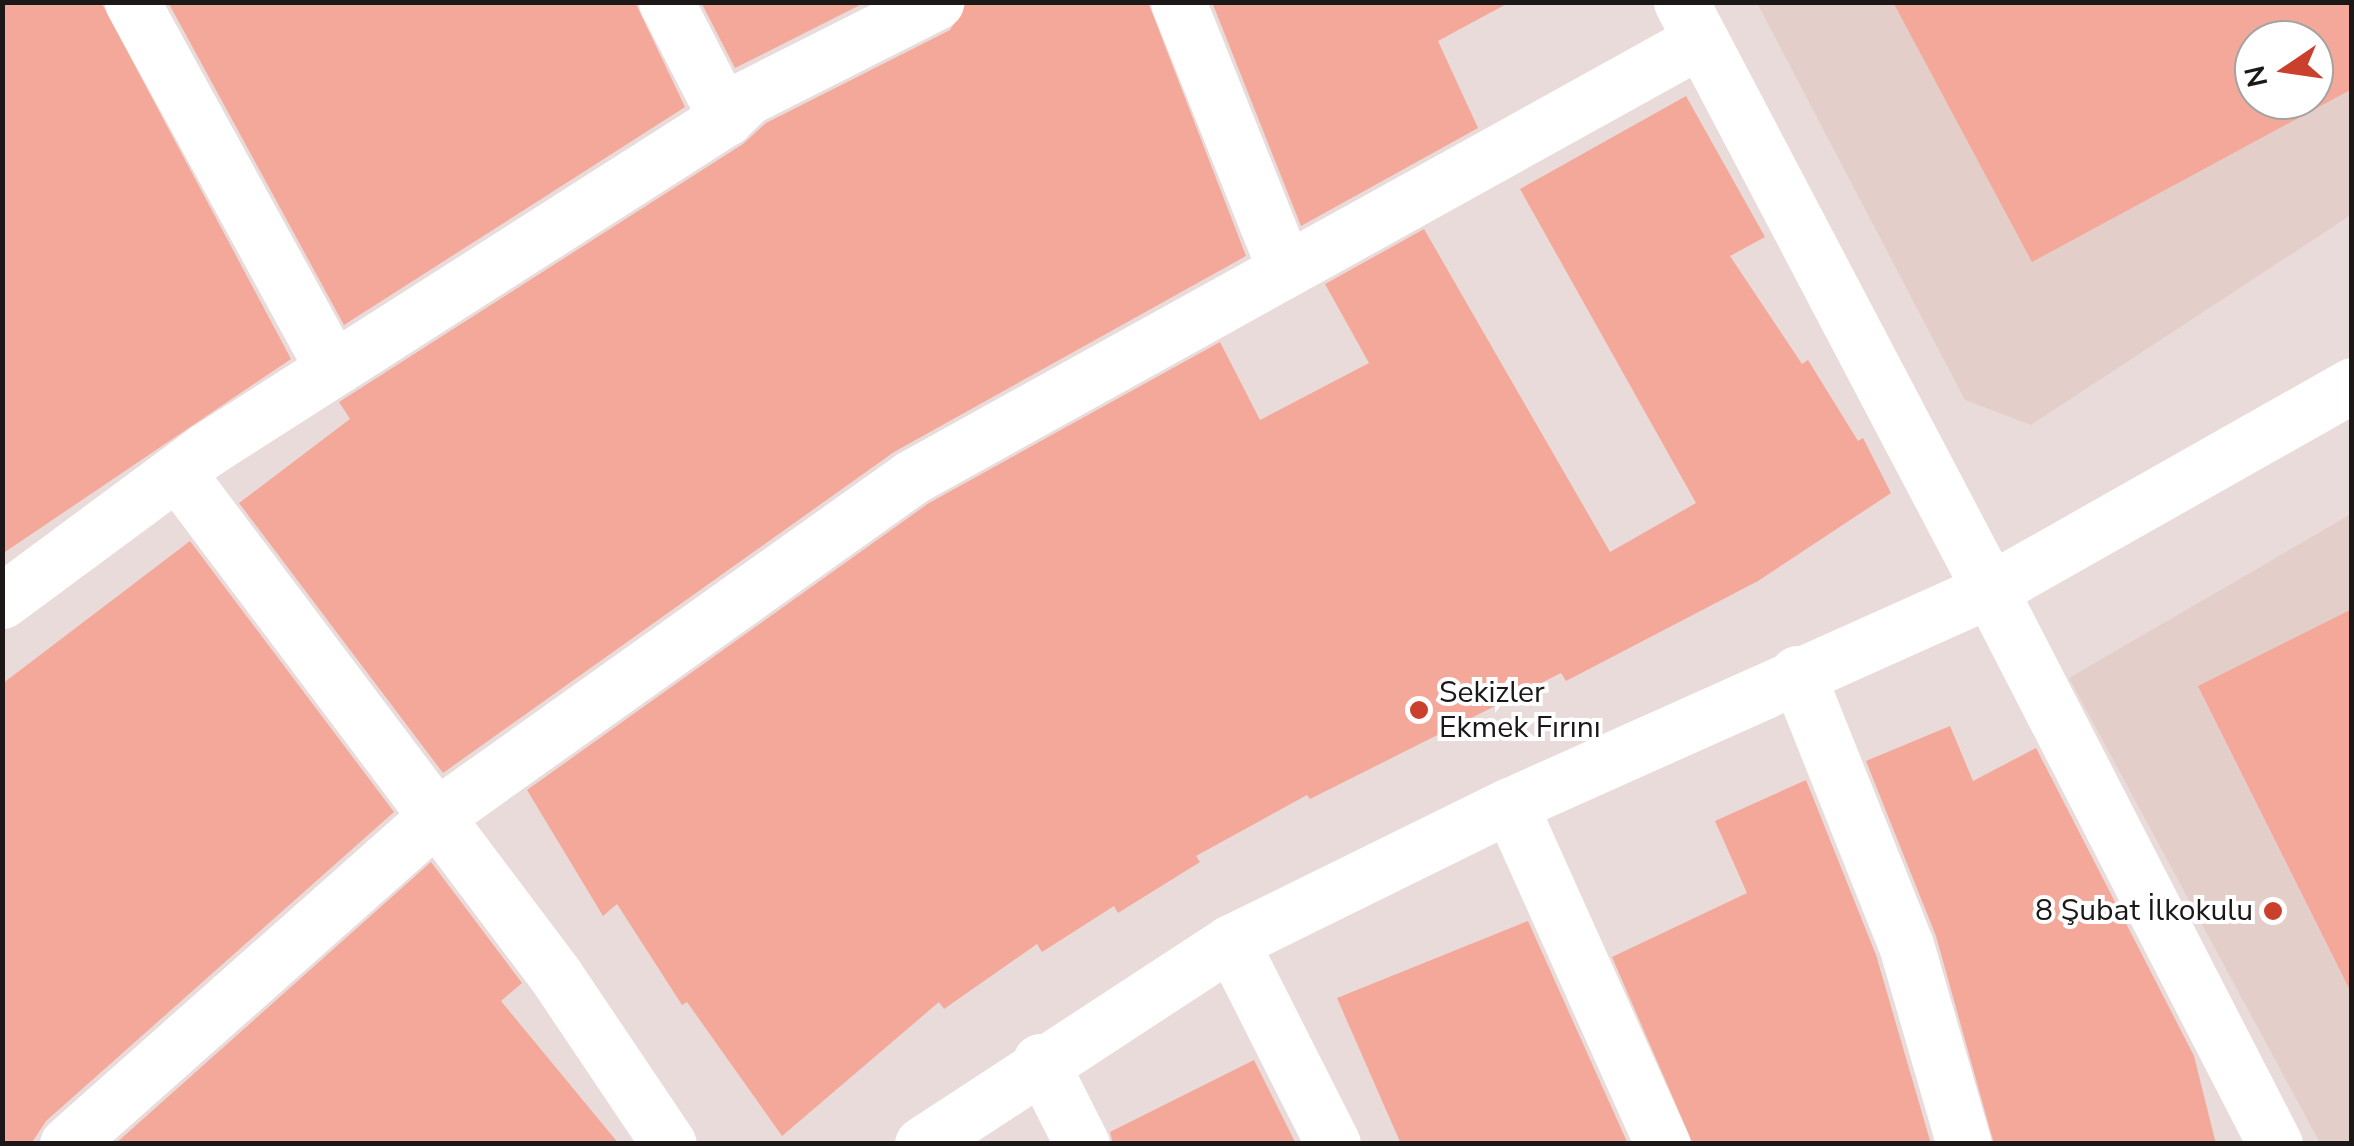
<!DOCTYPE html>
<html>
<head>
<meta charset="utf-8">
<style>
  body { margin:0 }
  #map { position:relative; width:2354px; height:1146px; overflow:hidden; background:#e9dbd9; font-family:"Nunito Sans",sans-serif }
  div>[style] { position:absolute }
  .built>* { inset:0; background:#e4ceca }
  .building>* { inset:0; background:#f4a89a }
  .street>* { height:55px; margin:-27.5px; padding:0 27.5px; transform-origin:27.5px; border-radius:27.5px; background:#fff }
  .secondary>* { height:55px; margin:-27.5px; padding:0 27.5px; transform-origin:27.5px; border-radius:27.5px; background:#fff }
  .dots>* { width:28px; height:28px; translate:-50% -50%; box-sizing:border-box; border:5px solid #fff; border-radius:50% }
  span { translate:-50% -50%; white-space:nowrap; text-align:center; line-height:1.15; -webkit-text-stroke:8px #fff; paint-order:stroke }
  .poi-label { font-size:30px; color:#1c1817 }
  .left { translate:0 -50%; text-align:left }
  .right { translate:-100% -50%; text-align:right }
  .frame { position:absolute; inset:0; border:5px solid #1c1817; pointer-events:none }
  .north { position:absolute; left:2234px; top:20px; width:100px; height:100px; box-sizing:border-box; background:#fff; border:2px solid #a4a3a2; border-radius:50%; rotate:257deg; font-size:28px; font-weight:700; line-height:40px; text-align:center; color:#1c1817 }
  .north::after { content:''; display:block; margin:auto; width:35px; height:45px; background:#cb3f2d; clip-path:polygon(50% 0,100% 100%,50% 72%,0 100%) }
</style>
</head>
<body>
<div id="map">
  <div class="built">
    <div style="clip-path:polygon(evenodd,1757px 3px,2351px 3px,2351px 215px,2031px 425px,1965px 400px,1757px 3px,2254px 40px,2314px 40px,2314px 100px,2254px 100px,2254px 40px)"></div>
    <div style="clip-path:polygon(2351px 514px,2351px 1143px,2320px 1143px,2069px 678px)"></div>
  </div>
  <div class="building">
    <div style="clip-path:polygon(2px 2px,101px 2px,291px 359px,2px 554px)"></div>
    <div style="clip-path:polygon(168px 2px,635px 2px,685px 107px,344px 325px)"></div>
    <div style="clip-path:polygon(701px 2px,866px 2px,735px 68px)"></div>
    <div style="clip-path:polygon(967px 2px,1148px 2px,1246px 256px,894px 452px,443px 773px,239px 503px,350px 419px,339px 402px,743px 144px,766px 123px,950px 30px)"></div>
    <div style="clip-path:polygon(1212px 2px,1510px 2px,1438px 41px,1478px 128px,1301px 226px)"></div>
    <div style="clip-path:polygon(evenodd,1893px 2px,2352px 2px,2352px 89px,2032px 262px,1893px 2px,2254px 40px,2314px 40px,2314px 100px,2254px 100px,2254px 40px)"></div>
    <div style="clip-path:polygon(1686px 96px,1765px 237px,1730px 256px,1802px 364px,1808px 360px,1858px 441px,1863px 438px,1891px 493px,1758px 581px,1566px 681px,1561px 673px,1310px 799px,1307px 795px,1196px 856px,1200px 862px,1118px 913px,1114px 906px,1042px 952px,1037px 944px,944px 1009px,939px 1002px,782px 1136px,687px 1002px,682px 1005px,617px 904px,603px 916px,527px 790px,929px 503px,1220px 342px,1260px 420px,1369px 363px,1325px 284px,1424px 229px,1610px 552px,1696px 503px,1520px 189px)"></div>
    <div style="clip-path:polygon(190px 541px,394px 812px,46px 1121px,31px 1144px,2px 1144px,2px 684px)"></div>
    <div style="clip-path:polygon(2352px 609px,2352px 994px,2198px 686px)"></div>
    <div style="clip-path:polygon(1950px 726px,1973px 781px,2036px 748px,2194px 1056px,2216px 1144px,1994px 1144px,1936px 936px,1866px 761px)"></div>
    <div style="clip-path:polygon(1806px 780px,1876px 955px,1931px 1144px,1693px 1144px,1612px 957px,1747px 893px,1715px 821px)"></div>
    <div style="clip-path:polygon(431px 862px,522px 983px,501px 1001px,619px 1144px,115px 1144px)"></div>
    <div style="clip-path:polygon(1528px 921px,1628px 1144px,1401px 1144px,1337px 998px)"></div>
    <div style="clip-path:polygon(1254px 1060px,1296px 1144px,1113px 1144px,1110px 1132px)"></div>
  </div>
  <div class="street">
    <div style="left:132px;top:2px;width:417px;rotate:61.3deg"></div>
    <div style="left:666px;top:2px;width:131px;rotate:62.7deg"></div>
    <div style="left:1178px;top:2px;width:288px;rotate:68.2deg"></div>
    <div style="left:177px;top:472px;width:631px;rotate:53.06deg"></div>
    <div style="left:556px;top:976px;width:202px;rotate:56.1deg"></div>
    <div style="left:1990px;top:590px;width:623px;rotate:62.78deg"></div>
    <div style="left:2px;top:601px;width:254px;rotate:-36.5deg"></div>
    <div style="left:206px;top:450px;width:617px;rotate:-32.56deg"></div>
    <div style="left:726px;top:118px;width:30px;rotate:-44deg"></div>
    <div style="left:748px;top:97px;width:211px;rotate:-26.8deg"></div>
    <div style="left:1797px;top:673px;width:293px;rotate:68.2deg"></div>
    <div style="left:1906px;top:945px;width:207px;rotate:73.8deg"></div>
    <div style="left:1510px;top:805px;width:372px;rotate:65.8deg"></div>
    <div style="left:1231px;top:942px;width:226px;rotate:63.2deg"></div>
    <div style="left:1040px;top:1061px;width:93px;rotate:63.2deg"></div>
    <div style="left:67px;top:1144px;width:492px;rotate:-41.6deg"></div>
    <div style="left:435px;top:817px;width:586px;rotate:-35.48deg"></div>
    <div style="left:912px;top:477px;width:900px;rotate:-28.99deg"></div>
  </div>
  <div class="secondary">
    <div style="left:1681px;top:2px;width:664px;rotate:62.28deg"></div>
    <div style="left:922px;top:1144px;width:369px;rotate:-33.2deg"></div>
    <div style="left:1231px;top:942px;width:311px;rotate:-26.2deg"></div>
    <div style="left:1510px;top:805px;width:526px;rotate:-24.13deg"></div>
    <div style="left:1990px;top:590px;width:416px;rotate:-29.5deg"></div>
  </div>
  <div class="dots">
    <div style="left:1419px;top:710px;background:#cb3f2d"></div>
    <div style="left:2273px;top:911px;background:#cb3f2d"></div>
  </div>
  <div class="poi-label">
    <span class="left" style="left:1439px;top:710px">Sekizler<br>Ekmek Fırını</span>
    <span class="right" style="left:2253px;top:911px">8 Şubat İlkokulu</span>
  </div>
  <div class="frame"></div>
  <div class="north">N</div>
</div>
</body>
</html>
